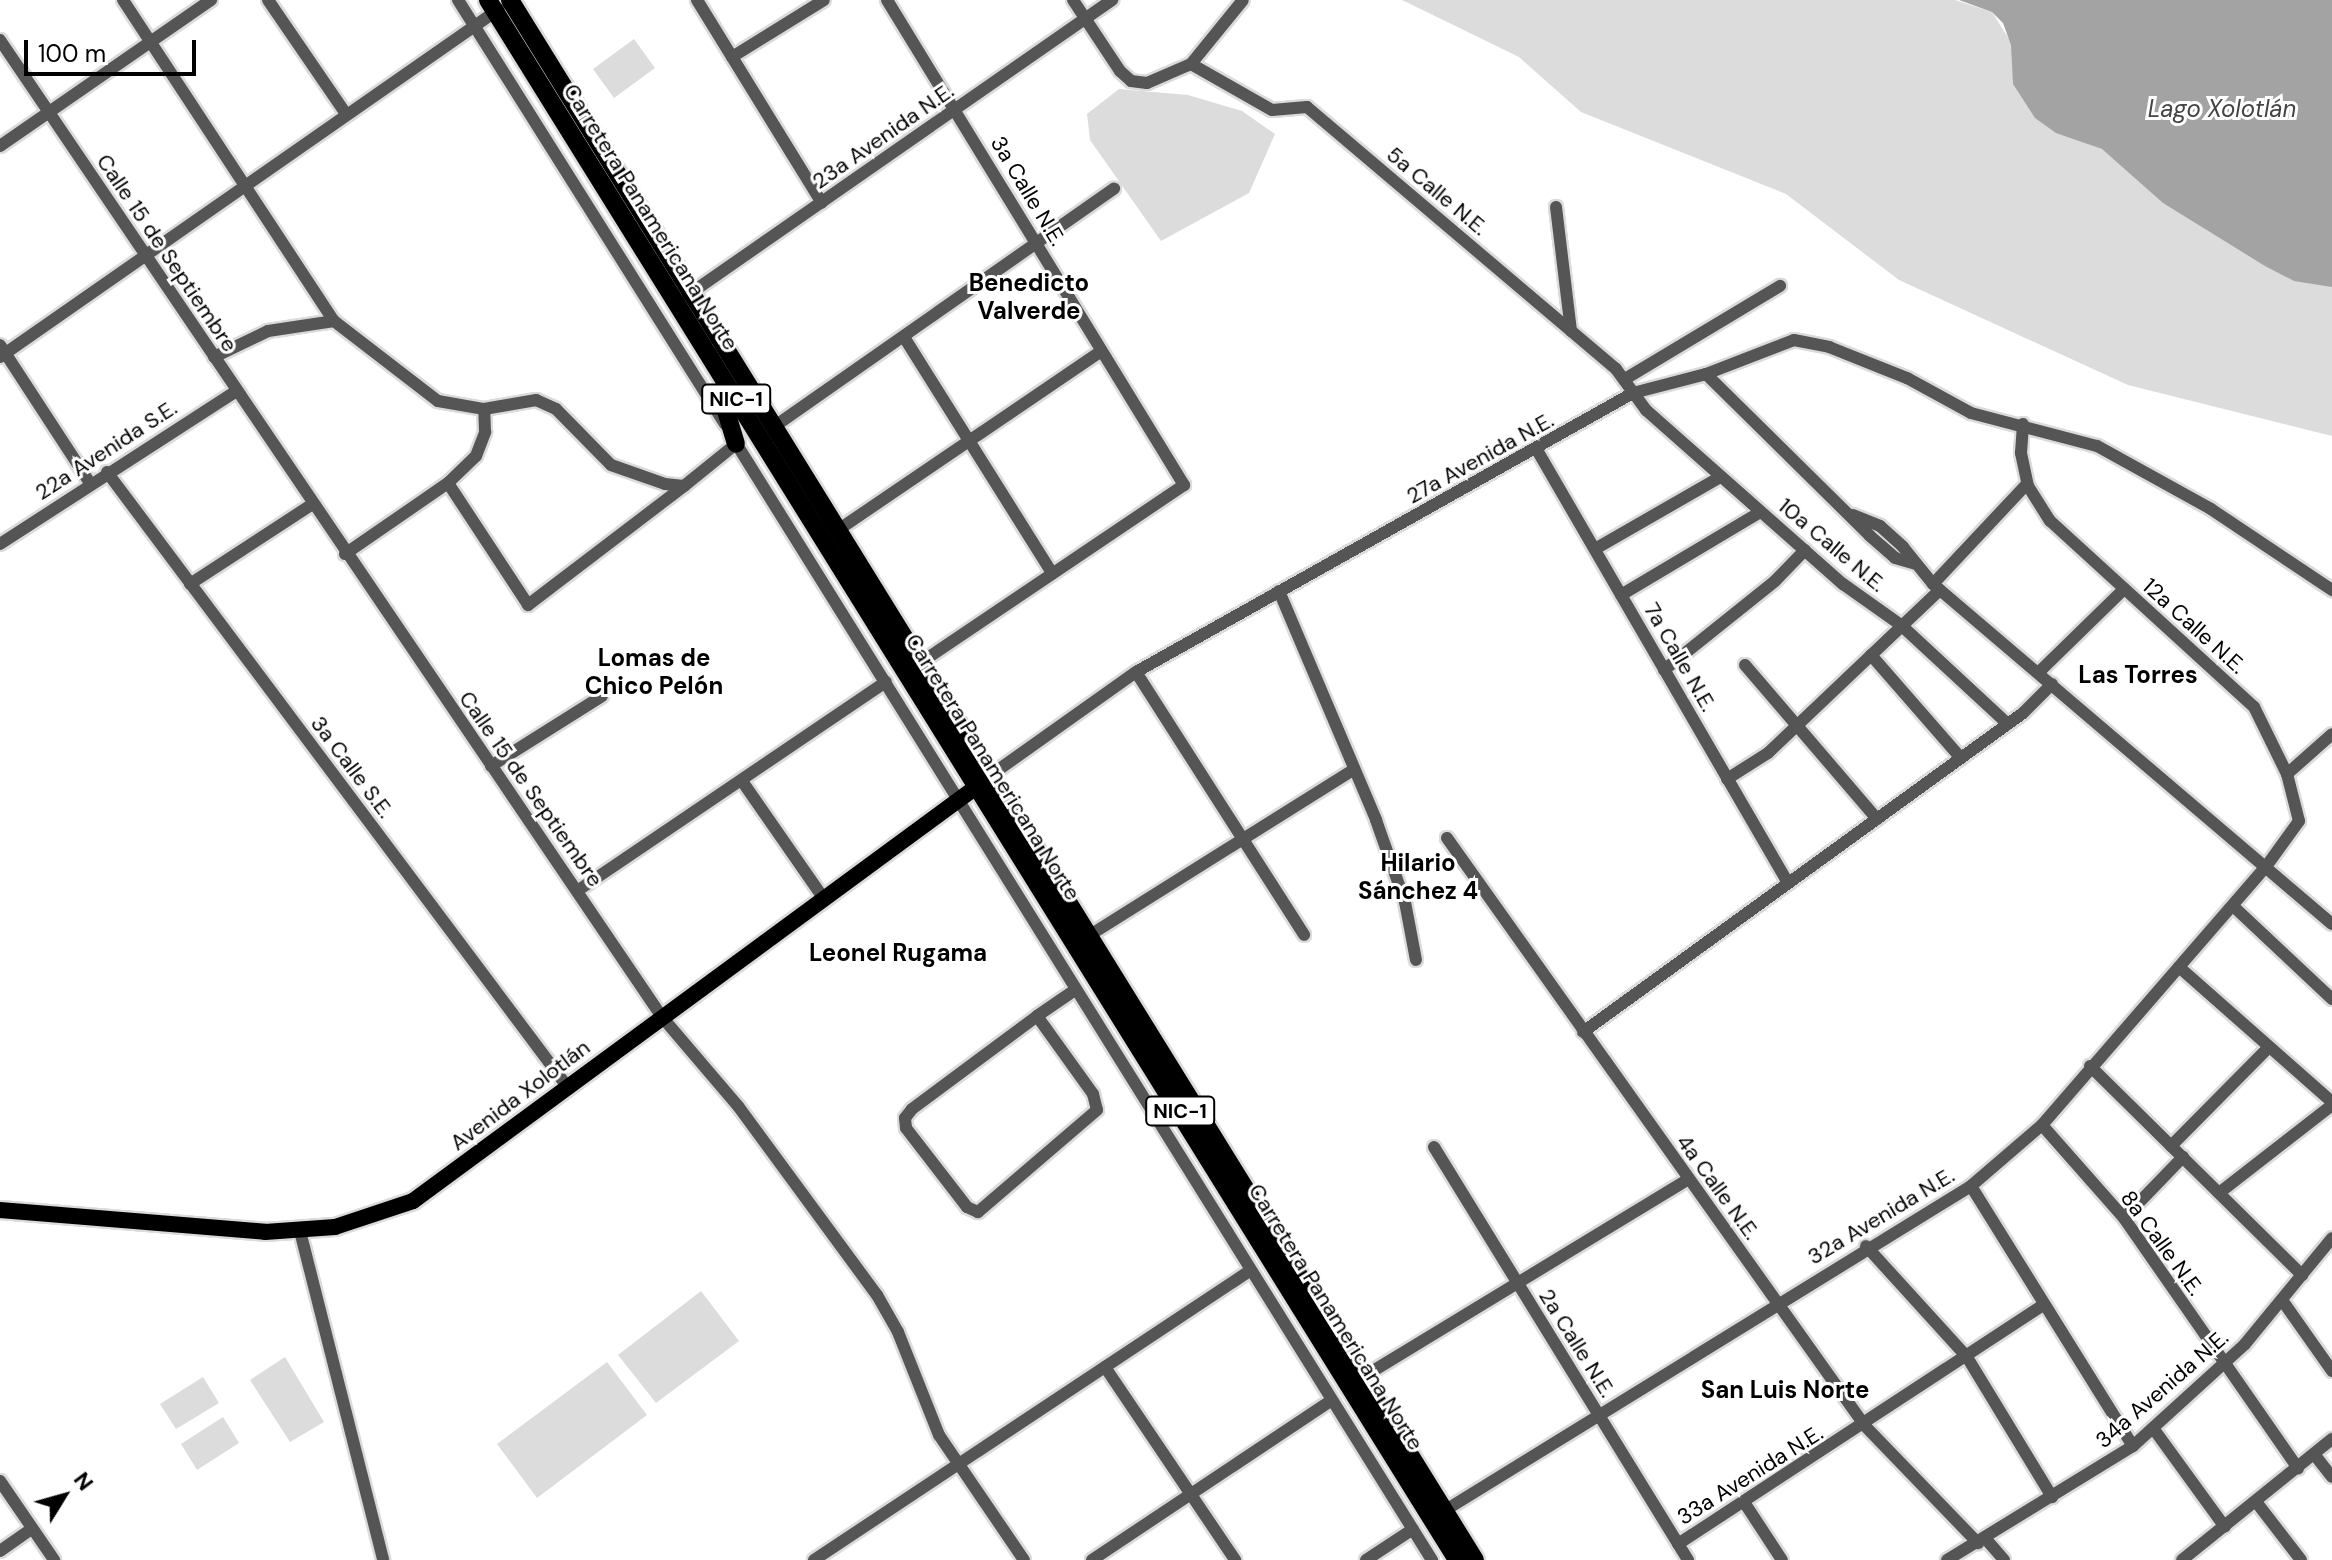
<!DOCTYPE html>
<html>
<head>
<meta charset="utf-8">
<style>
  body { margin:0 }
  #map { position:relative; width:2332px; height:1560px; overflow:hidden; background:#fff; font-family:"DM Sans",sans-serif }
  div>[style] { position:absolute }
  .green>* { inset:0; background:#dcdcdc }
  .water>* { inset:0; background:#a3a3a3 }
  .roads { filter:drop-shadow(2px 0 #dbdbdb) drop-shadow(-2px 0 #dbdbdb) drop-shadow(0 2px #dbdbdb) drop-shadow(0 -2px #dbdbdb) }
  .minor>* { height:12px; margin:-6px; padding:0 6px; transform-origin:6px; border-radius:6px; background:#555 }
  .major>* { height:16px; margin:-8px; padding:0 8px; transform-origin:8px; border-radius:8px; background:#000 }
  .highway>* { height:18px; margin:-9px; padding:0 9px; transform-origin:9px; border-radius:9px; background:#000 }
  span { translate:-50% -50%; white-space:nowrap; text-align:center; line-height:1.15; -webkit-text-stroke:6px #fff; paint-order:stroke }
  .shield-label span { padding:2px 6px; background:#fff; border:2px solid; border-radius:6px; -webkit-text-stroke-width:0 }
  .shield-label { font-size:20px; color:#000; font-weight:700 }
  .street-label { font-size:22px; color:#000 }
  .water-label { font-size:24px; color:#444; font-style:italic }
  .neighbourhood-label { font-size:24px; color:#000; font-weight:700 }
  .north { position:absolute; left:24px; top:1456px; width:80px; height:80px; -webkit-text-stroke:6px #fff; paint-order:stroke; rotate:53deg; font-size:22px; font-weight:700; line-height:32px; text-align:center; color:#000 }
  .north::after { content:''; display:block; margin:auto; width:28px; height:36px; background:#000; clip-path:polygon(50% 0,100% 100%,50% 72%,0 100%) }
  .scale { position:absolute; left:24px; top:40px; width:172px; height:36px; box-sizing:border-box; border:4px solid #000; border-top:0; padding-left:10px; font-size:24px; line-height:28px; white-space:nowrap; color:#000; -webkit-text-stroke:6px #fff; paint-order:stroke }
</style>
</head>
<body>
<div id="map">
  <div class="green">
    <div style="clip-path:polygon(1402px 0,1955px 0,1992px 12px,2071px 137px,2102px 149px,2183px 215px,2294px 281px,2332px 283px,2332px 436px,2128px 385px,1899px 280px,1786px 194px,1581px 112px,1519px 57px)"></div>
    <div style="clip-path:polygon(634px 39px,655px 68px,614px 98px,593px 69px)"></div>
    <div style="clip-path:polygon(1119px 89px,1188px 95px,1242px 111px,1275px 134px,1249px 193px,1161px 241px,1090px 140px,1087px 114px)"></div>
    <div style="clip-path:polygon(701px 1291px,739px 1341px,656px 1403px,618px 1355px)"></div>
    <div style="clip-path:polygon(285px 1357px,324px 1422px,290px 1442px,250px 1380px)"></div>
    <div style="clip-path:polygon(607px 1362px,647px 1415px,537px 1498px,497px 1444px)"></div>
    <div style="clip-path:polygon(203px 1377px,219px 1403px,176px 1429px,160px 1404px)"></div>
    <div style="clip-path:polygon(223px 1417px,239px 1443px,197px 1470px,181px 1444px)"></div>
  </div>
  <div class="water">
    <div style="clip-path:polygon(1959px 0,2332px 0,2332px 287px,2294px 281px,2265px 266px,2163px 203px,2102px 149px,2056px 133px,2035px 118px,2013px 84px,2011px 45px,2003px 23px,1992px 12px)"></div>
  </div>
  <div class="roads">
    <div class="minor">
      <div style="left:123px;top:0;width:384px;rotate:56.7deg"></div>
      <div style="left:334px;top:321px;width:131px;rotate:37.6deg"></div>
      <div style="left:438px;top:401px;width:47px;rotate:9.9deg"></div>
      <div style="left:484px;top:409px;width:53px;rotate:-9.8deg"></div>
      <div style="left:536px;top:400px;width:22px;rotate:24deg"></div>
      <div style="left:556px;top:409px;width:78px;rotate:45.5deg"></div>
      <div style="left:611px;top:465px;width:57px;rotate:19.4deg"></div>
      <div style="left:665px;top:484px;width:19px;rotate:6deg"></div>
      <div style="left:684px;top:486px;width:67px;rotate:-38.9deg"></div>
      <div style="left:268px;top:0;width:138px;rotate:55.6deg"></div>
      <div style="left:458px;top:0;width:501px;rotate:57.8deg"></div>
      <div style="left:697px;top:0;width:238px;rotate:58.4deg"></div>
      <div style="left:887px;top:0;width:569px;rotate:58.52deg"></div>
      <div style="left:1184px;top:485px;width:316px;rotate:146deg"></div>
      <div style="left:1073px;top:0;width:85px;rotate:56.5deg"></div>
      <div style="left:1120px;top:71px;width:15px;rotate:42deg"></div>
      <div style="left:1131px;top:81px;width:16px;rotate:7deg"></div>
      <div style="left:1147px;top:83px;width:48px;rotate:-23.4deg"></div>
      <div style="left:1191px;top:64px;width:82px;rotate:-50.9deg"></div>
      <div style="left:0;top:40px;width:1180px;rotate:55.88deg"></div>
      <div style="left:662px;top:1017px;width:117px;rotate:49.5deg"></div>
      <div style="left:738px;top:1106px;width:235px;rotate:53.7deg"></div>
      <div style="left:877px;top:1295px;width:43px;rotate:60.4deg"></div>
      <div style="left:898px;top:1332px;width:111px;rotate:68.3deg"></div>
      <div style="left:939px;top:1435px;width:151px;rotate:55.8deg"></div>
      <div style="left:732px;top:57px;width:108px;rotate:-31.8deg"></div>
      <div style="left:1191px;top:64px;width:93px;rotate:29.6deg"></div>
      <div style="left:1272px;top:110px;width:35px;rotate:-5deg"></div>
      <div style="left:1307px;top:107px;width:405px;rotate:40.3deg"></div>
      <div style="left:1616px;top:369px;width:51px;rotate:53.8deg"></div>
      <div style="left:1646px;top:410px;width:263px;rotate:41.5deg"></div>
      <div style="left:1843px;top:584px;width:72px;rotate:35.4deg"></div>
      <div style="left:1902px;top:626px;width:144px;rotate:42.8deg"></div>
      <div style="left:0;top:146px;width:257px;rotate:-34.7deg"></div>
      <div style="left:1556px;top:207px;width:125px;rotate:83.1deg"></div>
      <div style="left:688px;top:295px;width:517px;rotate:-34.83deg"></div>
      <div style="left:904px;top:337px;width:279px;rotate:57.9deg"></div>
      <div style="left:0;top:345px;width:165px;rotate:56.9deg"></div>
      <div style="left:0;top:357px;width:608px;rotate:-34.89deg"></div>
      <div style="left:214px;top:357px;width:60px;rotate:-25.7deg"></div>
      <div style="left:268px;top:331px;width:67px;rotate:-8.6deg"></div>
      <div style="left:1706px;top:374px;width:231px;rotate:44.6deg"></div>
      <div style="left:1870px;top:536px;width:33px;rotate:41deg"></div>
      <div style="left:1895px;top:558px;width:19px;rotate:16deg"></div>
      <div style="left:1625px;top:379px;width:181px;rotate:-31deg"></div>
      <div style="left:775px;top:426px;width:414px;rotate:-35deg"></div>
      <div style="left:734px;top:440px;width:1320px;rotate:58.07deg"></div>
      <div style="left:1537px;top:450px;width:500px;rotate:59.9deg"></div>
      <div style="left:107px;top:472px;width:766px;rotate:53.17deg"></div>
      <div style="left:448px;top:483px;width:146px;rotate:56.7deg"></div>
      <div style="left:528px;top:605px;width:196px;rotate:-37.3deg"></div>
      <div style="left:1853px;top:515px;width:29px;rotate:22deg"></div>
      <div style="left:1880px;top:526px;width:31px;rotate:42deg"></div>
      <div style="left:1903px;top:547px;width:48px;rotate:51deg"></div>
      <div style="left:1933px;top:584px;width:524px;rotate:40.44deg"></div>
      <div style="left:838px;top:530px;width:318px;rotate:-34.2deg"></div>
      <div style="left:0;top:544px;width:280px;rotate:-32.9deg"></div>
      <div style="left:1595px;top:549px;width:144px;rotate:-29.9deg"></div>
      <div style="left:345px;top:554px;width:125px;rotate:-34.6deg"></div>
      <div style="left:448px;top:483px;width:39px;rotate:-44deg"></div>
      <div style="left:476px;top:456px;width:26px;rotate:-69deg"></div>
      <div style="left:485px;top:432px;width:23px;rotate:-92deg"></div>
      <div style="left:190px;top:584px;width:145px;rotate:-33.1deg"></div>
      <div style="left:1933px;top:584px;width:137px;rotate:-46.8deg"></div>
      <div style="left:1279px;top:591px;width:249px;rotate:67deg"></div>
      <div style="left:1376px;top:820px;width:87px;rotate:70.5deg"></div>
      <div style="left:1405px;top:902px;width:59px;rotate:79.3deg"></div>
      <div style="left:1621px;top:595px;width:162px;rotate:-30.8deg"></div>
      <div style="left:1871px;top:655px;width:137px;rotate:48.9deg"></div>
      <div style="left:1745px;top:665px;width:203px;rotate:49.4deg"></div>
      <div style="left:1664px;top:670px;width:142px;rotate:-38.7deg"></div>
      <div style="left:1775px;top:581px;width:43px;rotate:-45.9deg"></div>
      <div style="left:1136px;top:672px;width:312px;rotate:57.4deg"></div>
      <div style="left:2039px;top:672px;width:119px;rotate:-44.3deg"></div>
      <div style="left:491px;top:766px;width:131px;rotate:-32.2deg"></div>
      <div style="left:2287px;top:774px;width:60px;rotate:-41.6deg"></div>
      <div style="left:991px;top:775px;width:178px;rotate:-35.4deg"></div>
      <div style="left:1136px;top:672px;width:570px;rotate:-29.31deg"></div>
      <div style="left:1633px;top:393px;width:75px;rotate:-14.6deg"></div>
      <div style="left:1706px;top:374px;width:94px;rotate:-21.1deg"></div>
      <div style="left:1794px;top:340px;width:36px;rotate:11deg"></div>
      <div style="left:1829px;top:347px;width:84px;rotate:21.7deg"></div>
      <div style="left:1907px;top:378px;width:73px;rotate:28.7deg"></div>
      <div style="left:1971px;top:413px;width:130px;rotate:14.7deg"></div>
      <div style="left:2097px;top:446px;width:130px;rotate:28.9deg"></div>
      <div style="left:2211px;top:509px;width:146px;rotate:33.8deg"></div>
      <div style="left:1727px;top:779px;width:49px;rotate:-32.4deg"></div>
      <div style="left:1768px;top:753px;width:237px;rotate:-43.5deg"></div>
      <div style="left:742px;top:781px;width:144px;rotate:55.2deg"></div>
      <div style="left:1447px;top:838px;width:721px;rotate:54.59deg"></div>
      <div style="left:1865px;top:1426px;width:163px;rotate:46deg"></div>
      <div style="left:577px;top:891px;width:373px;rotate:-34.1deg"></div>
      <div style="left:2233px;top:906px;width:136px;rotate:43.2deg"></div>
      <div style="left:1090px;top:935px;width:310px;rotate:-32.1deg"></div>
      <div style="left:2179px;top:967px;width:204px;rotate:41.4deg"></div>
      <div style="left:1037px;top:1016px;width:96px;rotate:54.3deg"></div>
      <div style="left:1093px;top:1094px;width:16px;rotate:76deg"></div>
      <div style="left:1097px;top:1110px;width:157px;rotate:139.4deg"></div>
      <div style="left:978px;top:1212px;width:12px;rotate:-156deg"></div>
      <div style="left:967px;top:1207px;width:100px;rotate:-127.7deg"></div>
      <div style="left:906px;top:1128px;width:10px;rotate:-96deg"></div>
      <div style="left:905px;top:1118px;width:11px;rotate:-52deg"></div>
      <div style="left:912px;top:1109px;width:156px;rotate:-36.6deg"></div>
      <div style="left:1037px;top:1016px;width:46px;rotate:-34.4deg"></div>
      <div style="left:1583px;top:1032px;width:543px;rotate:-35.94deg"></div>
      <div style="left:2023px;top:713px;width:41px;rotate:-45deg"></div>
      <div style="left:2090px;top:1066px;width:298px;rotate:44.6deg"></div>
      <div style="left:2042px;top:1125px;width:124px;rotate:48.6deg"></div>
      <div style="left:2124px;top:1218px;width:305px;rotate:55.2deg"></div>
      <div style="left:2171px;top:1146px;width:139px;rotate:-45.3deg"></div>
      <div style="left:1434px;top:1147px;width:485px;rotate:58.4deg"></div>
      <div style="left:1971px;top:1186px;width:306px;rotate:58.1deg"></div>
      <div style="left:2219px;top:1193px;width:143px;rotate:-37.9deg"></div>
      <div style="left:2124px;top:1218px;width:85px;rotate:-46deg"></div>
      <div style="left:300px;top:1231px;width:339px;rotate:75.8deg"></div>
      <div style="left:1866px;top:1246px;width:150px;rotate:47.7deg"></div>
      <div style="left:1967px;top:1357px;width:164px;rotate:58.7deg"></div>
      <div style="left:2282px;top:1300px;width:87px;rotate:54.8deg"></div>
      <div style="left:1105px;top:1367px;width:233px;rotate:56deg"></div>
      <div style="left:1363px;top:1377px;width:379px;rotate:-31.3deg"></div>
      <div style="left:2153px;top:1428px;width:122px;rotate:54deg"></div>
      <div style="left:2314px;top:1454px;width:29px;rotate:52deg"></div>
      <div style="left:0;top:1481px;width:96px;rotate:55.6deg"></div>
      <div style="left:1744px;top:1502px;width:69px;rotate:56.8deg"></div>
      <div style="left:2257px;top:1503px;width:72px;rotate:52.3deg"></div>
      <div style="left:1444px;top:1511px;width:619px;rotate:-31.66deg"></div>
      <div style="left:1971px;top:1186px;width:94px;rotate:-40.7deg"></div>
      <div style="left:2042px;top:1125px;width:340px;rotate:-49.1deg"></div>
      <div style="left:2265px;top:868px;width:58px;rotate:-54.1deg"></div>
      <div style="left:2299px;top:821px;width:49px;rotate:-104.3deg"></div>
      <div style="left:2287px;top:774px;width:75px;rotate:-116.2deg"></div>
      <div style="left:2254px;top:707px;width:276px;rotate:-137.6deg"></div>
      <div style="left:2050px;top:521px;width:41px;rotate:-122.2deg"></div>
      <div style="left:2028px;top:486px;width:34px;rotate:-102deg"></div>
      <div style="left:2021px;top:453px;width:29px;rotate:-86deg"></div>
      <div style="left:1985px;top:1538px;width:29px;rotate:49deg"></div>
      <div style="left:1678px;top:1544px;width:435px;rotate:-33.2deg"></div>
      <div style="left:0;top:1551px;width:39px;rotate:-35deg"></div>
      <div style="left:814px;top:1560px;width:524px;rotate:-33.57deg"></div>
      <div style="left:1092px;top:1560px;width:288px;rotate:-33.7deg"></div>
      <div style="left:1366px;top:1560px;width:56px;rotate:-33.4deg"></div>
      <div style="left:1947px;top:1560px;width:218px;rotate:-31.5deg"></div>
      <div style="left:2133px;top:1446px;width:151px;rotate:-42.3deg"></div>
      <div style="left:2245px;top:1344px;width:137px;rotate:-50.6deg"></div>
      <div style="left:2182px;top:1560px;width:193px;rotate:-38.9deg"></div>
    </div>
    <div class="major">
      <div style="left:0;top:1210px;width:266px;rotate:4.7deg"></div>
      <div style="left:265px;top:1232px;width:70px;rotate:-4.1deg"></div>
      <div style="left:335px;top:1227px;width:82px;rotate:-18.4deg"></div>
      <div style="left:413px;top:1201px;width:712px;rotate:-36.32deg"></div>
    </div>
    <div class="highway">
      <div style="left:488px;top:0;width:1836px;rotate:58.15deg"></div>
      <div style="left:510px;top:0;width:1834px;rotate:58.26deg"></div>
      <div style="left:720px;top:391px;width:55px;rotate:73.2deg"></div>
    </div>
  </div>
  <div class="shield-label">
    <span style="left:736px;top:399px">NIC-1</span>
    <span style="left:1180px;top:1111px">NIC-1</span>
  </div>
  <div class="street-label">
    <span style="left:883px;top:136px;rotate:-35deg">23a Avenida N.E.</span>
    <span style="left:1028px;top:191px;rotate:59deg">3a Calle N.E.</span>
    <span style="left:1437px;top:191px;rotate:40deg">5a Calle N.E.</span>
    <span style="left:651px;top:217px;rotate:58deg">Carretera Panamericana Norte</span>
    <span style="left:167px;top:253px;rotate:56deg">Calle 15 de Septiembre</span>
    <span style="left:106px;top:450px;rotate:-33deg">22a Avenida S.E.</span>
    <span style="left:1480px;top:458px;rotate:-29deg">27a Avenida N.E.</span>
    <span style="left:1832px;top:545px;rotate:40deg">10a Calle N.E.</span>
    <span style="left:2194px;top:626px;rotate:42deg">12a Calle N.E.</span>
    <span style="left:1680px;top:657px;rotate:60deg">7a Calle N.E.</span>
    <span style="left:352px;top:767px;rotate:53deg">3a Calle S.E.</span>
    <span style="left:993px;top:767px;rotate:58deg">Carretera Panamericana Norte</span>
    <span style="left:531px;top:789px;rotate:55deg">Calle 15 de Septiembre</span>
    <span style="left:520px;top:1095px;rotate:-37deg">Avenida Xolotlán</span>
    <span style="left:1718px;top:1187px;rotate:54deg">4a Calle N.E.</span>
    <span style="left:1881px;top:1216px;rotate:-31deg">32a Avenida N.E.</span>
    <span style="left:2162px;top:1243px;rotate:54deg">8a Calle N.E.</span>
    <span style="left:1336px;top:1317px;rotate:58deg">Carretera Panamericana Norte</span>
    <span style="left:1577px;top:1343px;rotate:58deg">2a Calle N.E.</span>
    <span style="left:2162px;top:1389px;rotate:-41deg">34a Avenida N.E.</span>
    <span style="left:1750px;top:1475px;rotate:-32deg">33a Avenida N.E.</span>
  </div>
  <div class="water-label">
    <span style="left:2222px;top:109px">Lago Xolotlán</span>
  </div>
  <div class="neighbourhood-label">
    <span style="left:1029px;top:297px">Benedicto<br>Valverde</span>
    <span style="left:654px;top:672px">Lomas de<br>Chico Pelón</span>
    <span style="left:2138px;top:675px">Las Torres</span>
    <span style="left:1418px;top:877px">Hilario<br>Sánchez 4</span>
    <span style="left:898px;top:953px">Leonel Rugama</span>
    <span style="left:1785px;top:1390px">San Luis Norte</span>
  </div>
  <div class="north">N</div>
  <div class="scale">100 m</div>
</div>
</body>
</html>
